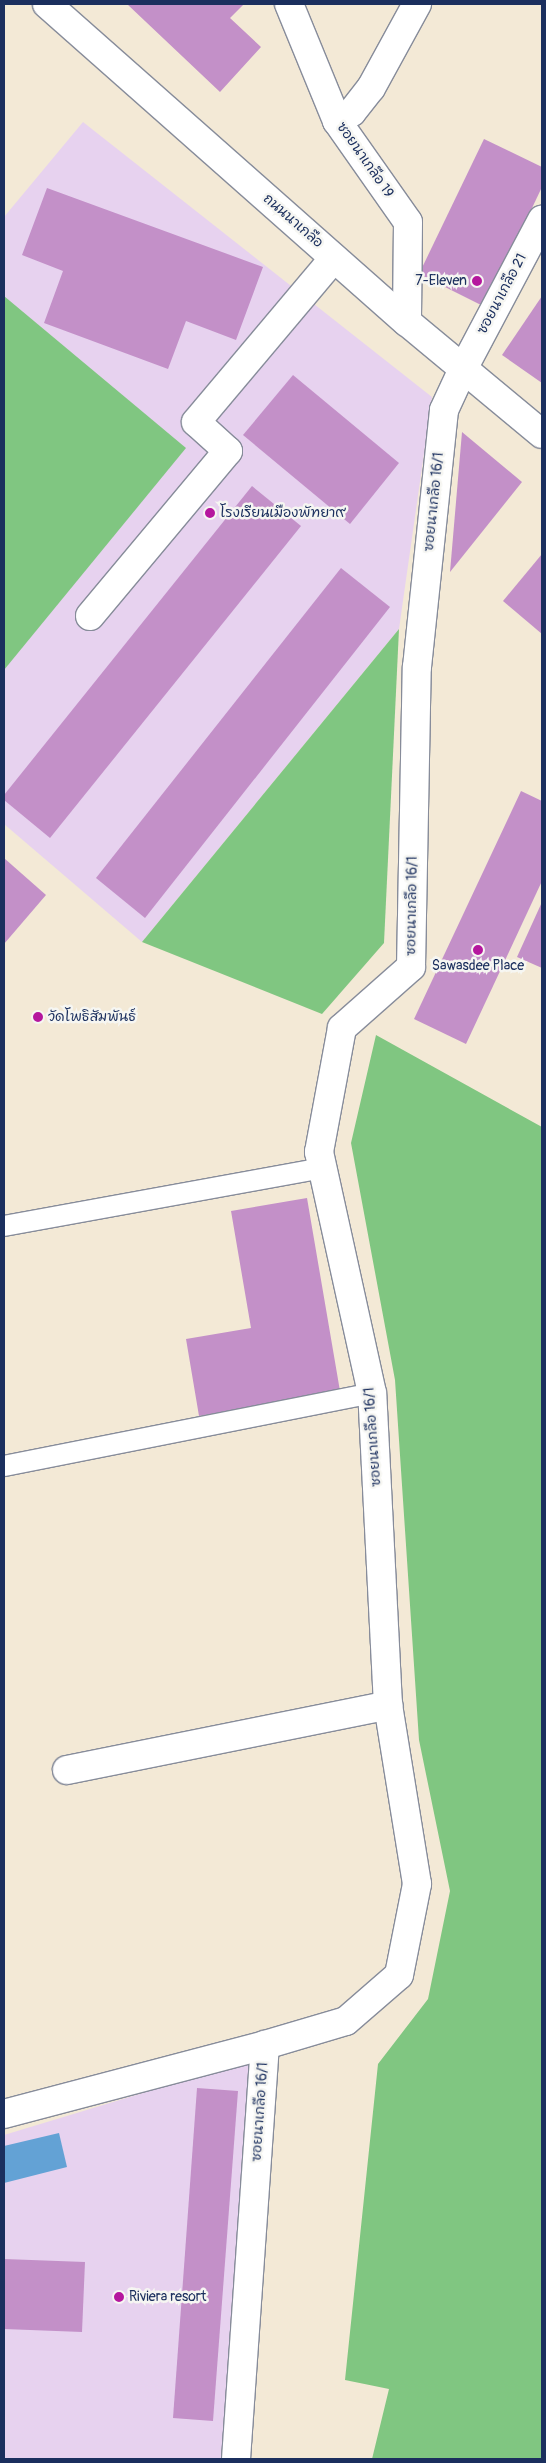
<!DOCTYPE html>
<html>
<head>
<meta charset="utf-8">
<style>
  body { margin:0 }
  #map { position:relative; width:546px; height:2463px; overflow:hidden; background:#f3e9d6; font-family:Pangolin,"Playpen Sans Thai",sans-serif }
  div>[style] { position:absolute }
  .built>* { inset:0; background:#e7d2ef }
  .green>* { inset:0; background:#80c681 }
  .water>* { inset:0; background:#63a2d5 }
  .building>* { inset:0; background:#c390c8 }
  .roads { filter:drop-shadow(1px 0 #878c9a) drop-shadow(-1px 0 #878c9a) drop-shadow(0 1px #878c9a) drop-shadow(0 -1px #878c9a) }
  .service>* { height:20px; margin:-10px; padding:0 10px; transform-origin:10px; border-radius:10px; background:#fff }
  .minor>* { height:28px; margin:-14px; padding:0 14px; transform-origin:14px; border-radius:14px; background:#fff }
  .tertiary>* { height:28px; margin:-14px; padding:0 14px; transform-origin:14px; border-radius:14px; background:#fff }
  .dots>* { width:14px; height:14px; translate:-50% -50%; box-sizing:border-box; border:2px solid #f6f6f2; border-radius:50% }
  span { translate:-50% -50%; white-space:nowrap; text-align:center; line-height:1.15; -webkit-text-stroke:5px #f6f6f2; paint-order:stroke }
  .street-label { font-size:14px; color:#1b2f5e }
  .poi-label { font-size:14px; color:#1b2f5e }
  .right { translate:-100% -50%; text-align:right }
  .left { translate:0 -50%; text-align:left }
  .frame { position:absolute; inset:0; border:5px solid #1b2f5e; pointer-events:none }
</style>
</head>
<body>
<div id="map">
  <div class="built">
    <div style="clip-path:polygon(83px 122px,432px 397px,399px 629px,142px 942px,4px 824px,4px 217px)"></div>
    <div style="clip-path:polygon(252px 2060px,224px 2459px,4px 2459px,4px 2135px)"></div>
  </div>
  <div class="green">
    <div style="clip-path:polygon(4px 296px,186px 448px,4px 670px)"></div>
    <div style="clip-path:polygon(399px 629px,384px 943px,322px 1014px,142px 942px)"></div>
    <div style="clip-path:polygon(376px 1035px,542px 1127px,542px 2459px,372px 2459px,389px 2389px,345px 2380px,378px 2064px,428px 1999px,450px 1891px,419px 1740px,395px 1380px,351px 1143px)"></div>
  </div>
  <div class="water">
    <div style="clip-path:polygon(59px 2133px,67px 2167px,4px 2183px,4px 2146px)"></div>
  </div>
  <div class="building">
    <div style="clip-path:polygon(127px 4px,244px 4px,230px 18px,261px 47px,220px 92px)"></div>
    <div style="clip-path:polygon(484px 139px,542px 167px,542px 187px,485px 307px,419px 274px)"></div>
    <div style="clip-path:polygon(47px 188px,263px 267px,236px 340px,186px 321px,168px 369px,44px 323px,63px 271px,22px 255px)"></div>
    <div style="clip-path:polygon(542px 296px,542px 383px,502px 355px)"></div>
    <div style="clip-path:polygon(293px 375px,399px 463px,350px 524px,243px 435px)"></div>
    <div style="clip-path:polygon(462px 432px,522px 482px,450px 572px)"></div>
    <div style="clip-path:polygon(252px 486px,301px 526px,50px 838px,4px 800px,4px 795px)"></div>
    <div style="clip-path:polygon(542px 554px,542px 634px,503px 601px)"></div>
    <div style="clip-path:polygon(341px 568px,390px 607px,145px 918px,96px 878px)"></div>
    <div style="clip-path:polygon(521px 791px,542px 801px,542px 881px,466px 1044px,414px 1019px)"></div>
    <div style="clip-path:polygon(4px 858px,46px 895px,4px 944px)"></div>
    <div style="clip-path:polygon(542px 902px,542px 968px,517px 957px)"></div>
    <div style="clip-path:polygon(307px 1198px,340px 1391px,199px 1416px,186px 1339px,251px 1328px,231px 1211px)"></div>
    <div style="clip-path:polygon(197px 2088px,238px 2091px,213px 2421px,173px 2418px)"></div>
    <div style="clip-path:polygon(4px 2259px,85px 2262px,82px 2332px,4px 2329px)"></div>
  </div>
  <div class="roads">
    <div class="service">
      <div style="left:4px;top:1226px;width:323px;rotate:-10.3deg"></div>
      <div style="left:4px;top:1466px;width:375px;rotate:-11.2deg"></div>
    </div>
    <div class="minor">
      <div style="left:289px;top:4px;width:126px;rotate:67.7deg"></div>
      <div style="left:337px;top:121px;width:123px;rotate:54.9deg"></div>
      <div style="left:408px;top:222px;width:100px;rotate:90.6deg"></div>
      <div style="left:337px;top:121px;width:17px;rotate:-31deg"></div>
      <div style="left:352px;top:112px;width:31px;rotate:-52deg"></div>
      <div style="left:371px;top:88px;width:96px;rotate:-61.3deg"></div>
      <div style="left:90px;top:616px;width:215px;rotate:-50.1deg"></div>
      <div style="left:228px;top:451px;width:43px;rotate:-137.8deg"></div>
      <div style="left:196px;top:422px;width:214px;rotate:-49.9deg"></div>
      <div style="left:67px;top:1770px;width:328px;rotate:-11.4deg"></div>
      <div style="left:4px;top:2114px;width:270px;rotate:-14.8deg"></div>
      <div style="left:236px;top:2459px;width:415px;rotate:-86deg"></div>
      <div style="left:265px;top:2045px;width:84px;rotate:-16.5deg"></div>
      <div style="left:346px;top:2021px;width:70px;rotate:-41deg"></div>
      <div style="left:399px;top:1975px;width:93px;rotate:-78.8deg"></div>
      <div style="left:417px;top:1884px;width:181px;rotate:-99.2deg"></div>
      <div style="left:388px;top:1705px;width:312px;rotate:-92.9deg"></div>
      <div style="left:372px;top:1393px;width:247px;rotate:-102.4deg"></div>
      <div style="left:319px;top:1152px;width:126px;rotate:-79.5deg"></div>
      <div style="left:342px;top:1028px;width:92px;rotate:-41.5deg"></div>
      <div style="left:411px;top:967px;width:300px;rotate:-88.9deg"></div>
      <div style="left:417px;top:667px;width:258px;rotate:-84deg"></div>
      <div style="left:444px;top:410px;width:45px;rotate:-65.1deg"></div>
      <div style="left:463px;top:369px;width:169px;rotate:-62.1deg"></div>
    </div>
    <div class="tertiary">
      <div style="left:47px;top:4px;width:480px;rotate:41.5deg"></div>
      <div style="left:407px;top:322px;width:175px;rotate:39.7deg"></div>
    </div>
  </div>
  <div class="dots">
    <div style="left:477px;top:281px;background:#b5179e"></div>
    <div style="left:210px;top:513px;background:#b5179e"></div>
    <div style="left:478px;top:950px;background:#b5179e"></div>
    <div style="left:38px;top:1017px;background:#b5179e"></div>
    <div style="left:119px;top:2297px;background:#b5179e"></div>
  </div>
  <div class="street-label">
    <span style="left:365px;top:160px;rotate:55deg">ซอยนาเกลือ 19</span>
    <span style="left:293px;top:221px;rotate:41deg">ถนนนาเกลือ</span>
    <span style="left:502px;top:294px;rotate:-62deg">ซอยนาเกลือ 21</span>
    <span style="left:434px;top:502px;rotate:-84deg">ซอยนาเกลือ 16/1</span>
    <span style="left:412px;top:906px;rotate:-89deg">ซอยนาเกลือ 16/1</span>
    <span style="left:373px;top:1437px;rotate:-94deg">ซอยนาเกลือ 16/1</span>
    <span style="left:260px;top:2112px;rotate:-86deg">ซอยนาเกลือ 16/1</span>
  </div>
  <div class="poi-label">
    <span class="right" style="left:467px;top:281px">7-Eleven</span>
    <span class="left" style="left:220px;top:513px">โรงเรียนเมืองพัทยา๙</span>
    <span style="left:478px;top:966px">Sawasdee Place</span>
    <span class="left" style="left:48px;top:1017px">วัดโพธิสัมพันธ์</span>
    <span class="left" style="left:129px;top:2297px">Riviera resort</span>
  </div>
  <div class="frame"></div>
</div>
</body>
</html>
